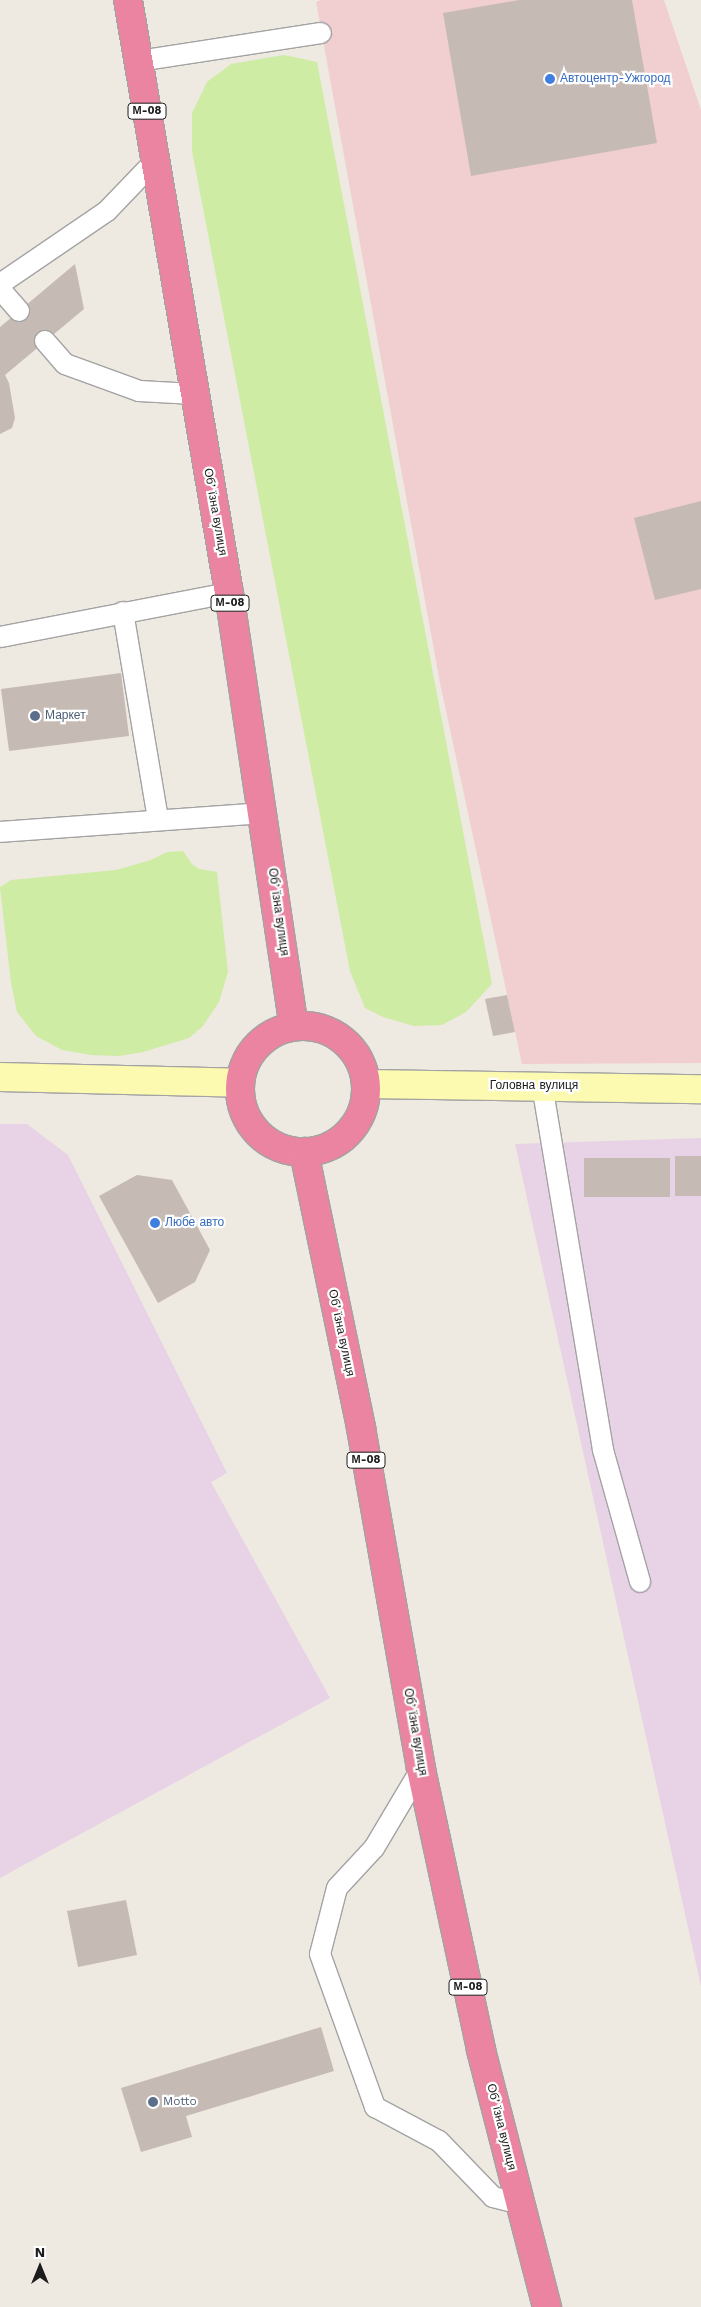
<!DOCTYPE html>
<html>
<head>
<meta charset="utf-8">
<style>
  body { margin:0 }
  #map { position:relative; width:701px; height:2307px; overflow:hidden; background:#eee9e1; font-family:"Work Sans",sans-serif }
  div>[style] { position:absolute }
  .commercial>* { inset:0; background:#f1cfd1 }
  .industrial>* { inset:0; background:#e8d3e6 }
  .grass>* { inset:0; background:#ceeca4 }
  .building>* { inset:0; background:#c6bab4 }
  .roads { filter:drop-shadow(1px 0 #a3a3a3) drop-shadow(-1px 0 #a3a3a3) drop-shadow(0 1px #a3a3a3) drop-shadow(0 -1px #a3a3a3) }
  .lane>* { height:20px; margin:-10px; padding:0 10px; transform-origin:10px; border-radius:10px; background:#fff }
  .secondary>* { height:28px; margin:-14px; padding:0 14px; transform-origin:14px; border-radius:14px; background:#fcf9b1 }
  .highway>* { height:28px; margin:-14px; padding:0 14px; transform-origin:14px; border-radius:14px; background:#ea84a1 }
  .highway>.ring { margin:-14px; padding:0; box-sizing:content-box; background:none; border:28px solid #ea84a1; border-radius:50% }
  .dots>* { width:14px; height:14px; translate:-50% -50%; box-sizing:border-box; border:2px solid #fff; border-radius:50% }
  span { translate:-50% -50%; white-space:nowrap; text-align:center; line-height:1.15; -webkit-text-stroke:4.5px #fff; paint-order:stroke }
  .shield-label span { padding:1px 4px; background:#fff; border:1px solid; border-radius:4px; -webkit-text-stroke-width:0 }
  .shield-label { font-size:11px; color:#1c1c1c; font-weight:700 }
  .shop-label { font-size:12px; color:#366cbe }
  .left { translate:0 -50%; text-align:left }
  .street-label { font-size:12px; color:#1c1c1c }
  .service-label { font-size:12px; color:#4e5e75 }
  .north { position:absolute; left:15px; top:2242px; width:50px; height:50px; -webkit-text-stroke:4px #fff; paint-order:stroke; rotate:0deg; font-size:14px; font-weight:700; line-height:20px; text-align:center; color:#1c1c1c }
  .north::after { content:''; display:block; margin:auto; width:18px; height:22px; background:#1c1c1c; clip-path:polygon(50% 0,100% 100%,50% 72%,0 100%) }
</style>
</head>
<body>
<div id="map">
  <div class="commercial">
    <div style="clip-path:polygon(321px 0,664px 0,701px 110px,701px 1063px,522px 1064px,440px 683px,316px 2px)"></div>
  </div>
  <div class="industrial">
    <div style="clip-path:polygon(0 1124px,27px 1124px,68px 1155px,227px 1473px,211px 1482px,330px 1698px,0 1878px)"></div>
    <div style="clip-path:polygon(701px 1138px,701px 1986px,515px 1144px)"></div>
  </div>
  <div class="grass">
    <div style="clip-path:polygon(284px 55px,317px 62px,492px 984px,466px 1012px,442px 1025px,414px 1026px,383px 1017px,365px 1008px,350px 971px,192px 151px,192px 113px,207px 82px,231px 64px)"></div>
    <div style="clip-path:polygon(183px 851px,192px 864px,199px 869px,217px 872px,228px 972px,219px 1002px,203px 1026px,189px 1038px,143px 1052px,119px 1056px,91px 1055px,62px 1050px,36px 1036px,17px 1012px,11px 983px,0 887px,11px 880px,116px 870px,151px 860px,167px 852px)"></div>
  </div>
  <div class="building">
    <div style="clip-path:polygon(519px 0,632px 0,657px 143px,471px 176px,443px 13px)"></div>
    <div style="clip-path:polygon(75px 264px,84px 309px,5px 375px,9px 383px,15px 418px,12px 428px,0 434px,0 327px)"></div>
    <div style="clip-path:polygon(701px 501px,701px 589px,655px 600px,634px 518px)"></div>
    <div style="clip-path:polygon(121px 673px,129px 736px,9px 751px,1px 689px)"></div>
    <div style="clip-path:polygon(507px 995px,515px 1032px,493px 1036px,485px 999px)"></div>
    <div style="clip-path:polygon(675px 1156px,701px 1156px,701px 1196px,675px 1196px)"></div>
    <div style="clip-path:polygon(584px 1158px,670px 1158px,670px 1197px,584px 1197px)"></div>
    <div style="clip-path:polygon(137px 1175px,172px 1180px,210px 1250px,195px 1282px,158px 1303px,99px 1196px)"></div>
    <div style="clip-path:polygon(126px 1900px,137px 1955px,78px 1967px,67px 1911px)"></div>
    <div style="clip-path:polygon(321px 2027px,334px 2071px,186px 2116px,192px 2137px,141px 2152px,121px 2088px)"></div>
  </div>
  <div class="roads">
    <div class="lane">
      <div style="left:138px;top:61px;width:185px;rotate:-8.7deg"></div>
      <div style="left:0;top:284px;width:130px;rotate:-34.3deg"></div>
      <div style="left:107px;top:211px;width:69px;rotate:-46.2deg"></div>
      <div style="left:0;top:289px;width:29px;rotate:49deg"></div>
      <div style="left:45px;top:341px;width:30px;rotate:49deg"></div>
      <div style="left:65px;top:364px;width:79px;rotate:20deg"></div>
      <div style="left:139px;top:391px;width:55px;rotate:3.1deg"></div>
      <div style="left:123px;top:612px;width:211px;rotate:80.4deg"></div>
      <div style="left:0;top:637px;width:233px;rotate:-10.9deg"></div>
      <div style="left:0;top:832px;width:265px;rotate:-4.1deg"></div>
      <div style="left:542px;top:1085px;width:370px;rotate:80.5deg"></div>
      <div style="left:603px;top:1450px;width:137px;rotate:74.3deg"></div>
      <div style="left:421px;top:1769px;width:92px;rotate:120.7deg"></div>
      <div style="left:374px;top:1848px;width:54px;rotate:132.8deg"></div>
      <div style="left:337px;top:1888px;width:68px;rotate:104.4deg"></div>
      <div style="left:320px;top:1954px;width:163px;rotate:70.2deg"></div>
      <div style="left:375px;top:2107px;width:72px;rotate:28deg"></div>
      <div style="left:439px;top:2141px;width:78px;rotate:46deg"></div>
      <div style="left:493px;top:2197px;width:29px;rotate:14deg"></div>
    </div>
    <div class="secondary">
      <div style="left:0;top:1077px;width:240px;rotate:1.4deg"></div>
      <div style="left:367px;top:1084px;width:334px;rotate:0.9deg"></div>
    </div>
    <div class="highway">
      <div style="left:128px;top:0;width:602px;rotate:80.33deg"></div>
      <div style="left:229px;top:593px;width:438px;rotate:81.5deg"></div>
      <div class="ring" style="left:240px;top:1026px;width:98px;height:98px"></div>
      <div style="left:304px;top:1152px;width:282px;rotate:78.3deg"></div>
      <div style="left:361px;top:1428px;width:346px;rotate:80deg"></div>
      <div style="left:421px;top:1769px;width:287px;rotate:77.9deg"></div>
      <div style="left:481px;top:2050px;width:265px;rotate:75.6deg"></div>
    </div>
  </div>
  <div class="dots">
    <div style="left:550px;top:79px;background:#3f7fe0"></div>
    <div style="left:35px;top:716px;background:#5c6f8a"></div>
    <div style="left:155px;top:1223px;background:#3f7fe0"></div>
    <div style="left:153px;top:2102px;background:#5c6f8a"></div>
  </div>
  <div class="shield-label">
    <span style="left:147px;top:111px">М-08</span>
    <span style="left:230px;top:603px">М-08</span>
    <span style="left:366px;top:1460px">М-08</span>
    <span style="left:468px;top:1987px">М-08</span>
  </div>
  <div class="shop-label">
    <span class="left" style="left:560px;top:79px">Автоцентр-Ужгород</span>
    <span class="left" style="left:165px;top:1223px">Любе авто</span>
  </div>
  <div class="street-label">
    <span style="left:215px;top:512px;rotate:80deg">Обʼїзна вулиця</span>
    <span style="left:278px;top:912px;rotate:82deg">Обʼїзна вулиця</span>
    <span style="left:534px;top:1086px">Головна вулиця</span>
    <span style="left:341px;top:1333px;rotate:78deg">Обʼїзна вулиця</span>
    <span style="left:415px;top:1732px;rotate:80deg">Обʼїзна вулиця</span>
    <span style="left:501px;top:2127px;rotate:76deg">Обʼїзна вулиця</span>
  </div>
  <div class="service-label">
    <span class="left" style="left:45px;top:716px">Маркет</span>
    <span class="left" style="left:163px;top:2102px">Motto</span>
  </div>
  <div class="north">N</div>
</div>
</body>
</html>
